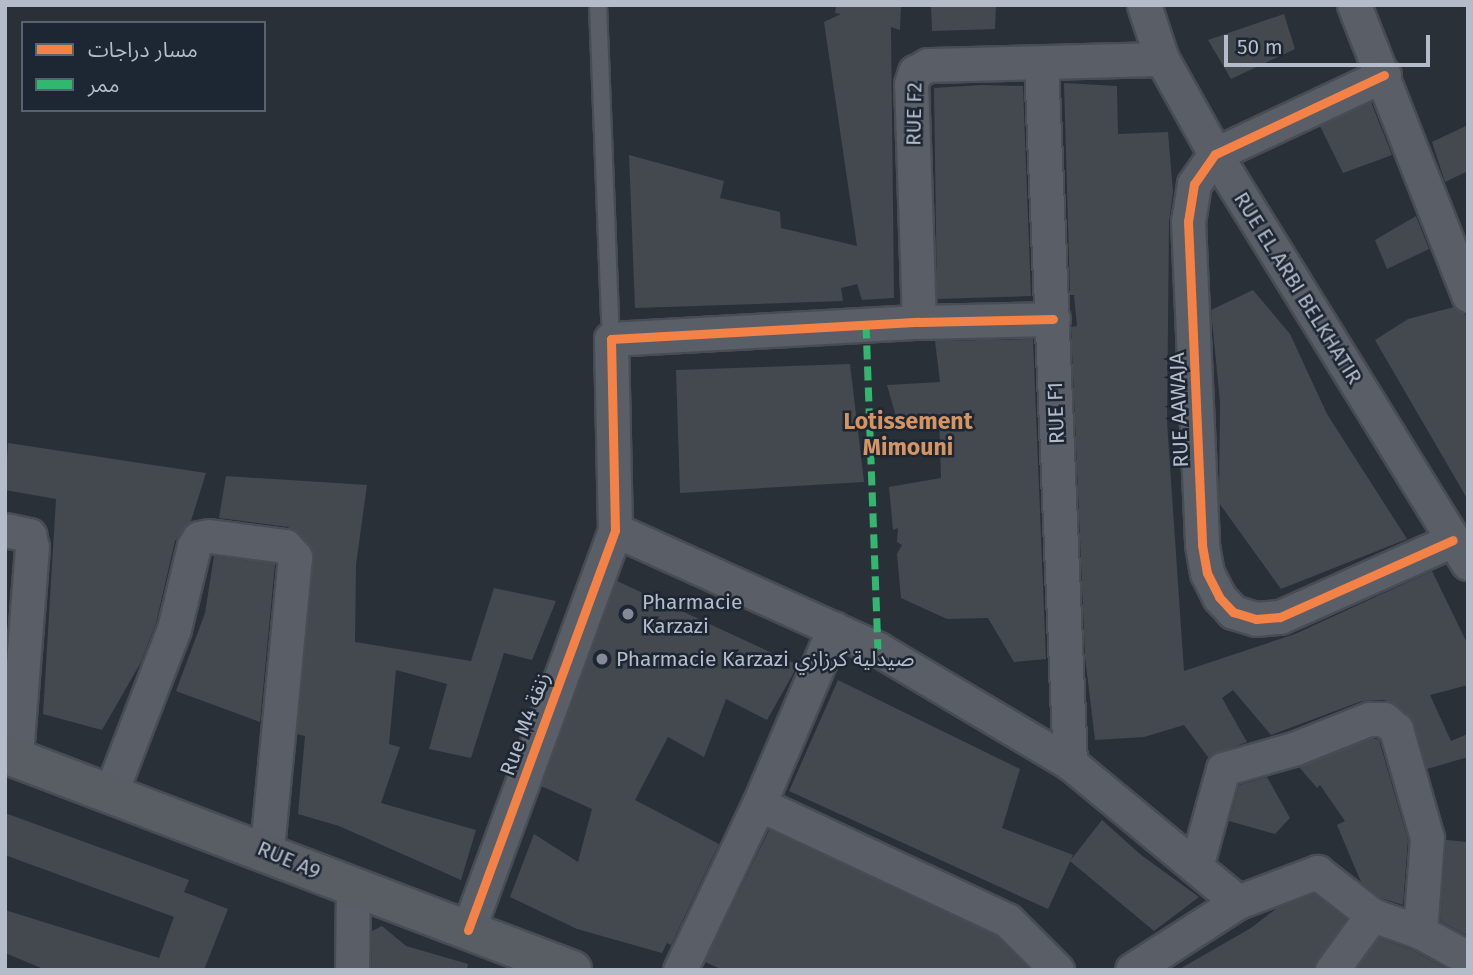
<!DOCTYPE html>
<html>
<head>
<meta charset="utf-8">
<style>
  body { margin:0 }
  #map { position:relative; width:1473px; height:975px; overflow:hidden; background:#2a3038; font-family:"Fira Sans","Noto Sans Arabic",sans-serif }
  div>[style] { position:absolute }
  .building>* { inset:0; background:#444950 }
  .roads { filter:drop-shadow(2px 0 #484c53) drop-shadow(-2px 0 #484c53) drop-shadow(0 2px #484c53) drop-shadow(0 -2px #484c53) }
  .lane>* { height:16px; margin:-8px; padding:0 8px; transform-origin:8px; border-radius:8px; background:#5a5e66 }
  .street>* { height:33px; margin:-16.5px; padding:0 16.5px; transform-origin:16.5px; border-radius:16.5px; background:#5a5e66 }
  .secondary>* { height:38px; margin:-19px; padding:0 19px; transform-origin:19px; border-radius:19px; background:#595d64 }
  .quiet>* { height:7px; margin-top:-3.5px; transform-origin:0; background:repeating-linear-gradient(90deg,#33b770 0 14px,transparent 0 21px) }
  .cycleway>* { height:9px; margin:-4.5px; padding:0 4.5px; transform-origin:4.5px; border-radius:4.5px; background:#f48246 }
  .dots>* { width:19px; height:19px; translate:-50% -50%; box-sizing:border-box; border:4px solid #1d2633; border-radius:50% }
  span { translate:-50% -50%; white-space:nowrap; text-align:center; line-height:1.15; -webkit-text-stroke:5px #1d2633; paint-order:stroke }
  .street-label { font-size:21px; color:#b4bcc9 }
  .poi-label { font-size:21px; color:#b4bcc9 }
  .left { translate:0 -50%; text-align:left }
  .neighbourhood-label { font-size:23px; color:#d59563; font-weight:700 }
  .frame { position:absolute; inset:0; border:7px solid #b4bcc9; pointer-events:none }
  .legend { position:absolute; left:21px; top:21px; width:245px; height:91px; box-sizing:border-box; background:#1d2633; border:2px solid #59626f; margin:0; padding:9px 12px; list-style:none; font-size:21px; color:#b4bcc9 }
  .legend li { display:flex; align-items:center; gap:14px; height:35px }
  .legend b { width:35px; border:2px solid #59626f }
  .scale { position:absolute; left:1224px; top:35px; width:206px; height:32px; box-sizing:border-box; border:4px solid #b4bcc9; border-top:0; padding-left:9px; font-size:21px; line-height:24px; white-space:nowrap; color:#b4bcc9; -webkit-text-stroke:5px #1d2633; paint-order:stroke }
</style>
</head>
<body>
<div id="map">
  <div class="building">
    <div style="clip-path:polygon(836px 5px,901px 5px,900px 30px,891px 27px,894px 298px,862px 300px,857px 284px,841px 288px,843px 301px,635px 308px,629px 155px,724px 181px,720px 198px,780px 212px,781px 228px,857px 246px,824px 22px,841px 14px,835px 13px)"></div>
    <div style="clip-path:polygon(931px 5px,996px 5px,995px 29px,932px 31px)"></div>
    <div style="clip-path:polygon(1284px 14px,1295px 49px,1231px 79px,1208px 40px)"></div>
    <div style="clip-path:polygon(1064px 83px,1117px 86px,1118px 134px,1168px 132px,1173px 192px,1169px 222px,1167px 422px,1184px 671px,1295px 634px,1432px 571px,1468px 645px,1468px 685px,1430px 695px,1451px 741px,1468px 734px,1468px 757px,1427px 769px,1414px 723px,1396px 704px,1384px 700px,1362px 701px,1271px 735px,1233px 690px,1222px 698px,1247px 742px,1208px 757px,1184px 725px,1144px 737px,1095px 740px,1085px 657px,1071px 327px,1077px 326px,1074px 295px,1070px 295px)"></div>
    <div style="clip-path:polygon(982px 85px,1023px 86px,1031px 296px,937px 299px,934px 88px)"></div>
    <div style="clip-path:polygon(1371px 102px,1392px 155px,1343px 173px,1320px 126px)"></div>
    <div style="clip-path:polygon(1468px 125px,1468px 171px,1445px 182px,1432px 142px)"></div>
    <div style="clip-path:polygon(1416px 216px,1429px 249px,1387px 269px,1375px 240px)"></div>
    <div style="clip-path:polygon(1253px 290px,1290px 334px,1327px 414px,1407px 539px,1281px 589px,1219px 503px,1220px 402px,1211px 310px)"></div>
    <div style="clip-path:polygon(1454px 307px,1468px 317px,1468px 500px,1375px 340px,1408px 319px)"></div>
    <div style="clip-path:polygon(1033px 339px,1046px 659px,1014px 662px,988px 618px,947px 619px,901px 598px,897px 554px,902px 545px,897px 542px,898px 528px,893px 530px,889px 487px,941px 478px,939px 414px,897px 420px,887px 385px,940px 382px,935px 341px)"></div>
    <div style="clip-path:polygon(850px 364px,864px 482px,680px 493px,676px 370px)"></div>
    <div style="clip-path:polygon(8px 443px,206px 473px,191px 521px,175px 541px,156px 623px,141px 662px,102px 730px,43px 714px,56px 499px,5px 490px)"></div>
    <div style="clip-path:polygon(226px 476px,367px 485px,356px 565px,355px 642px,471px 661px,494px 588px,556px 601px,532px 660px,504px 653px,471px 758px,429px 749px,447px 684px,396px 670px,389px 744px,400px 747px,381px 803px,476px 830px,461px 880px,339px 826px,298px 814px,305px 736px,297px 734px,313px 551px,288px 527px,219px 518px)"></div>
    <div style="clip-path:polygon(214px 556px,275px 564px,260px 722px,176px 691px,205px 613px)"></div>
    <div style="clip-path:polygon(617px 581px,798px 665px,767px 720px,726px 699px,704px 757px,668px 737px,635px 800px,719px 844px,671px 945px,667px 943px,662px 953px,577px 929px,510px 897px,534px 834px,578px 862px,592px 809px,541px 786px)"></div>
    <div style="clip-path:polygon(838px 680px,1020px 769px,1002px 828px,1073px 855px,1048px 909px,789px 791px)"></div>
    <div style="clip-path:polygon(1373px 738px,1379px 740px,1408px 840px,1403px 905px,1381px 898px,1361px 882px,1337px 825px,1345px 821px,1320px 785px,1317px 788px,1299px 767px)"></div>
    <div style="clip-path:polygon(1267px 777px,1290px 818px,1275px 834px,1229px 821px,1239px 785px)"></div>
    <div style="clip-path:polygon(5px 813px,189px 880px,184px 892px,228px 909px,204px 970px,46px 970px,5px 953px,5px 910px,159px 958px,174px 917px,5px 855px)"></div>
    <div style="clip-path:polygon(1102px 820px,1141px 855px,1199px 897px,1154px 931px,1070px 861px)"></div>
    <div style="clip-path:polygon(769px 830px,996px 936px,1030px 970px,723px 970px,705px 962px)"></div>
    <div style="clip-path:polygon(1446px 840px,1468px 842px,1468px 936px,1440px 921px)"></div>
    <div style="clip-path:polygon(1314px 894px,1346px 919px,1313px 970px,1178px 970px,1251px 928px,1277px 908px)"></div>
    <div style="clip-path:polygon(382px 926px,406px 946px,468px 964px,467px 970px,371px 970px,372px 931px)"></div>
    <div style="clip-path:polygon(1379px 938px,1412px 950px,1449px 970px,1356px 970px)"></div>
  </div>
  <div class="roads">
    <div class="lane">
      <div style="left:598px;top:5px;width:334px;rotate:87.8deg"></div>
    </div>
    <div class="street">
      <div style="left:1144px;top:5px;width:57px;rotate:71.6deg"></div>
      <div style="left:1162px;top:59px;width:109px;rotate:60.8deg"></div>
      <div style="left:1215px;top:154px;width:481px;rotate:58.3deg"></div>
      <div style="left:1354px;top:5px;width:312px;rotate:68.5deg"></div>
      <div style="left:1041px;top:63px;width:701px;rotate:87.63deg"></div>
      <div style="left:1384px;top:75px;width:187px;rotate:154.9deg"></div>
      <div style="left:1215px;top:154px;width:37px;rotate:125deg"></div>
      <div style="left:1194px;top:184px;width:37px;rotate:99deg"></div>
      <div style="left:1188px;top:221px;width:324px;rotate:87.5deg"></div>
      <div style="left:1202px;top:545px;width:28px;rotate:80deg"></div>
      <div style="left:1207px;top:573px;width:27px;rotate:63deg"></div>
      <div style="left:1219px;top:597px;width:21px;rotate:47deg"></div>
      <div style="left:1233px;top:612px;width:24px;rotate:17deg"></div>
      <div style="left:1256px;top:619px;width:24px;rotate:-5deg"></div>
      <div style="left:1280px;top:617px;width:189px;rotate:-24deg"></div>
      <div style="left:919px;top:322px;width:238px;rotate:-91.9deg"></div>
      <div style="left:911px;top:84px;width:13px;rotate:-72deg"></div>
      <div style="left:915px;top:72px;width:15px;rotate:-28deg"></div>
      <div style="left:928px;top:65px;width:234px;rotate:-1.5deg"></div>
      <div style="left:5px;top:530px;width:25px;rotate:12deg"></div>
      <div style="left:29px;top:535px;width:12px;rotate:76deg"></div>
      <div style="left:32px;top:547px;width:211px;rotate:94.4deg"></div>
      <div style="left:615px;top:530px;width:289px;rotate:24.3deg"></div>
      <div style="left:878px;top:649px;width:223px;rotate:30.7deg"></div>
      <div style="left:1070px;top:763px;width:218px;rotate:39.6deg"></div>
      <div style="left:111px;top:792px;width:175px;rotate:-68.9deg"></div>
      <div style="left:174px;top:629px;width:85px;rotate:-76.5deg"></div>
      <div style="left:194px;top:546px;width:9px;rotate:-58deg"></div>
      <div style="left:199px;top:538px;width:10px;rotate:-11deg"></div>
      <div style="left:209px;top:536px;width:77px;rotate:7.5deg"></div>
      <div style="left:285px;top:546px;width:15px;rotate:48deg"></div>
      <div style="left:295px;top:557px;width:294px;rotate:95.5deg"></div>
      <div style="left:759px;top:804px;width:274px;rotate:25.1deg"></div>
      <div style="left:1007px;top:920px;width:71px;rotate:45deg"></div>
      <div style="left:1196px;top:867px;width:102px;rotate:-74.6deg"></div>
      <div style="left:1223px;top:769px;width:76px;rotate:-16deg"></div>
      <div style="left:1296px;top:748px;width:79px;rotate:-21.7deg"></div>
      <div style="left:1369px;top:719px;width:15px"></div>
      <div style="left:1384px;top:719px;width:16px;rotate:40deg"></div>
      <div style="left:1396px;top:729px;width:113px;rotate:74.1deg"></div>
      <div style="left:1427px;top:838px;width:94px;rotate:94.3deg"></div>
      <div style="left:468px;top:930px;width:426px;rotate:-69.8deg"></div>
      <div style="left:615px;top:530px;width:191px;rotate:-91.2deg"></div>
      <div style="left:611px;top:339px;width:308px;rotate:-3.2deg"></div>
      <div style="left:919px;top:322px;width:134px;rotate:-1.3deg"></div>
      <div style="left:352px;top:970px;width:83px;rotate:-89.3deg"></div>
      <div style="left:680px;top:970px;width:184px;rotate:-64.6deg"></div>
      <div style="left:759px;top:804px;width:191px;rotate:-66.9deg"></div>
      <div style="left:1132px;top:970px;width:126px;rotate:-32.7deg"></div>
      <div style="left:1238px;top:902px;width:85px;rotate:-20.8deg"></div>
      <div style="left:1317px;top:872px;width:70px;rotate:38deg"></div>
      <div style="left:1372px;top:915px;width:51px;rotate:19.5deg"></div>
      <div style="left:1420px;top:932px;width:55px;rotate:28.4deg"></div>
      <div style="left:1332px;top:970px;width:68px;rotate:-54deg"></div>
    </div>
    <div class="secondary">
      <div style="left:5px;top:754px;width:607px;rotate:20.85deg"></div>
    </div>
  </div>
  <div class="quiet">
    <div style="left:866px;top:324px;width:325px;rotate:87.9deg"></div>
  </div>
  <div class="cycleway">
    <div style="left:1384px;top:75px;width:187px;rotate:154.9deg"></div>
    <div style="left:1215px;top:154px;width:37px;rotate:125deg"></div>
    <div style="left:1194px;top:184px;width:37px;rotate:99deg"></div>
    <div style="left:1188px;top:221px;width:324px;rotate:87.5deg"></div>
    <div style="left:1202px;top:545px;width:28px;rotate:80deg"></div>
    <div style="left:1207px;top:573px;width:27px;rotate:63deg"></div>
    <div style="left:1219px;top:597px;width:21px;rotate:47deg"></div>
    <div style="left:1233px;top:612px;width:24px;rotate:17deg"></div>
    <div style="left:1256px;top:619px;width:24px;rotate:-5deg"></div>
    <div style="left:1280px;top:617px;width:189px;rotate:-24deg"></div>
    <div style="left:468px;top:930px;width:426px;rotate:-69.8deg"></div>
    <div style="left:615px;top:530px;width:191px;rotate:-91.2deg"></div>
    <div style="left:611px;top:339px;width:308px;rotate:-3.2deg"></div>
    <div style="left:919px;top:322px;width:134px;rotate:-1.3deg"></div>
  </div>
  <div class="dots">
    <div style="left:628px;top:614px;background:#848b96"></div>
    <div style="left:602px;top:659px;background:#848b96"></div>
  </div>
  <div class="street-label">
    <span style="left:914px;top:114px;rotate:-89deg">RUE F2</span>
    <span style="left:1298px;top:288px;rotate:58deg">RUE EL ARBI BELKHATIR</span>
    <span style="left:1179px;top:410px;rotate:-92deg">RUE AAWAJA</span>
    <span style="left:1056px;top:413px;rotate:-92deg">RUE F1</span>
    <span style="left:525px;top:724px;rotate:-70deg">Rue M4 زنقة</span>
    <span style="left:289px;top:860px;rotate:23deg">RUE A9</span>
  </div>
  <div class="poi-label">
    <span class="left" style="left:642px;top:614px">Pharmacie<br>Karzazi</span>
    <span class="left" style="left:616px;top:659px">Pharmacie Karzazi صيدلية كرزازي</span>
  </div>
  <div class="neighbourhood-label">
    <span style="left:908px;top:434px">Lotissement<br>Mimouni</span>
  </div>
  <div class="frame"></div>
  <ul class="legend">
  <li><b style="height:9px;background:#f48246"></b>مسار دراجات</li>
  <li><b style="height:9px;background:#33b770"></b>ممر</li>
  </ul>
  <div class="scale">50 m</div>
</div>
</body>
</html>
